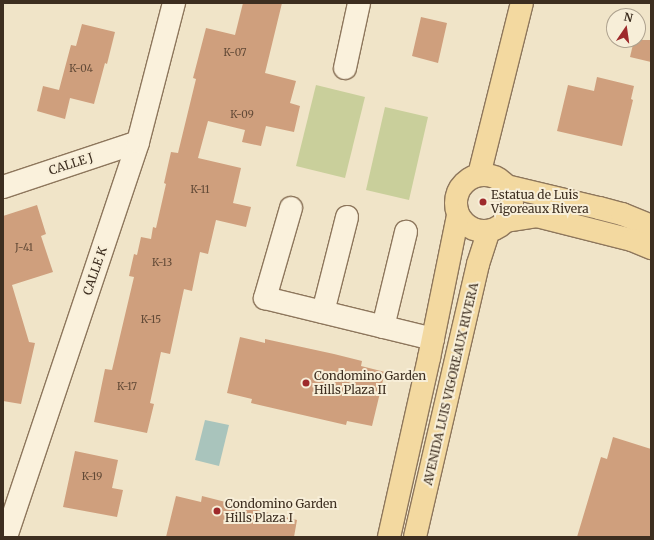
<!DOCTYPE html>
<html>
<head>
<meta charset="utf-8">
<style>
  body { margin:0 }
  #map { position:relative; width:654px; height:540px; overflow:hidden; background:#f0e4c8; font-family:Merriweather,serif }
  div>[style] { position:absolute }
  .green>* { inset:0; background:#c9cf9b }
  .water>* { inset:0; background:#a9c4bc }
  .building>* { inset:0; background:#cf9f7d }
  .roads { filter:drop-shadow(1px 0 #8d765c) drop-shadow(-1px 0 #8d765c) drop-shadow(0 1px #8d765c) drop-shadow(0 -1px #8d765c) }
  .minor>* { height:22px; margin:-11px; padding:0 11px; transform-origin:11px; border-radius:11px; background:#faf1dc }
  .major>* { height:22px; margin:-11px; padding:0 11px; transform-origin:11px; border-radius:11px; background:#f3d9a0 }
  .major>.ring { margin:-11px; padding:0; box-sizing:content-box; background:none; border:22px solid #f3d9a0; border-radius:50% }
  .dots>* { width:11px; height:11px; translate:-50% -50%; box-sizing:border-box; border:2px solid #f7eed8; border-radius:50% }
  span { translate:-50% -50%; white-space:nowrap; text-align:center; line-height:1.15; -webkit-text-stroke:4px #f7eed8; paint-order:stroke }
  .number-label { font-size:10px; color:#624a37 }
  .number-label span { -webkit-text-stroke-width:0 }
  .street-label { font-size:12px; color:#3d2e20 }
  .poi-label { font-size:12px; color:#3d2e20 }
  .left { translate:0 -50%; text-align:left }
  .frame { position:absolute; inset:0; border:4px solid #3d2e20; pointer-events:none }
  .north { position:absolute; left:606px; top:8px; width:40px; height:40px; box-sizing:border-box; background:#f7eed8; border:1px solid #ada18e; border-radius:50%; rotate:13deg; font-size:11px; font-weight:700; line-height:16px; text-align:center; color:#3d2e20 }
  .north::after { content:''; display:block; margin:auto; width:14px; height:18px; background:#9e2a2b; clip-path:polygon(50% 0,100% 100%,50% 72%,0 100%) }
</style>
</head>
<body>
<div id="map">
  <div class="green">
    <div style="clip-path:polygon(316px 85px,365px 97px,345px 178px,296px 166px)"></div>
    <div style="clip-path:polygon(385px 107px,428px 117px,409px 200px,366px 190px)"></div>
  </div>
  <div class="water">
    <div style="clip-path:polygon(205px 420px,229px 425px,219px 466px,195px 460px)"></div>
  </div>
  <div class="building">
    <div style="clip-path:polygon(243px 3px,282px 3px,265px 73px,296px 81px,290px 103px,300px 106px,294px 132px,266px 126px,261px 146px,242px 142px,245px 130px,208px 121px,198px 158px,241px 168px,233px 203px,251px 207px,246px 227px,216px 220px,208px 254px,200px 252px,192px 291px,184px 289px,170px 354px,161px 352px,150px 403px,154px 404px,147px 433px,94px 422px,105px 369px,112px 370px,134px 277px,129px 276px,134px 254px,137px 255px,141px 237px,151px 239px,153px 227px,156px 228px,166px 184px,164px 183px,171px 152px,178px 153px,196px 79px,193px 78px,206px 28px,235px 35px)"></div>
    <div style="clip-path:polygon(421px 17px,447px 23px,438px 63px,412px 56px)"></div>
    <div style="clip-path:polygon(82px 24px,115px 32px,107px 64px,105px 63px,94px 104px,70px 98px,65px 119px,37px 111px,43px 86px,59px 90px,71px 45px,76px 46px)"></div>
    <div style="clip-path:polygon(634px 40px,651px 40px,651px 62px,630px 57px)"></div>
    <div style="clip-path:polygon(597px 77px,634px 86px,631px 99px,633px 100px,622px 146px,557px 131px,568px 85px,594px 91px)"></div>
    <div style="clip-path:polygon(37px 205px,46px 234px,41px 236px,53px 272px,12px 285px,29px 342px,35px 343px,21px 404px,3px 401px,3px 216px)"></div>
    <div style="clip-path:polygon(240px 337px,265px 343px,265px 339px,334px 354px,362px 361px,361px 366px,385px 372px,372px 426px,347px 421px,346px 425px,251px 403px,252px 399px,227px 393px)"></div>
    <div style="clip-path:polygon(613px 437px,651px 449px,651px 537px,577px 537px,601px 457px,607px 459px)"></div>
    <div style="clip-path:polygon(75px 451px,118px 460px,112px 488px,123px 490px,117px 517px,63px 507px)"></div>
    <div style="clip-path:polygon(176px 496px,201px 502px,202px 496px,297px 520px,294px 537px,166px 537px)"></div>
  </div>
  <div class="roads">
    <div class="minor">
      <div style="left:345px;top:68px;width:66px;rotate:-77.8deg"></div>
      <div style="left:3px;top:187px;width:142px;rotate:-18.4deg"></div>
      <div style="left:291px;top:208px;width:94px;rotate:106.1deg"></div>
      <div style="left:265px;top:298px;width:173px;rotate:13.7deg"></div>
      <div style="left:323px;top:312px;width:98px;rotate:-75.8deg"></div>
      <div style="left:383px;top:327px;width:98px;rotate:-76.4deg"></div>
      <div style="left:6px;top:537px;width:416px;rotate:-71.5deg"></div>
      <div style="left:138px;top:142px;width:144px;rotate:-75.5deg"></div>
    </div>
    <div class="major">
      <div class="ring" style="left:456px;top:175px;width:34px;height:34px"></div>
      <div style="left:479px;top:175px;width:177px;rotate:-76deg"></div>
      <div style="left:506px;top:186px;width:96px;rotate:13.3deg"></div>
      <div style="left:599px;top:208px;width:24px;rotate:15deg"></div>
      <div style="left:622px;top:214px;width:31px;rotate:22deg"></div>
      <div style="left:506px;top:221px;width:31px;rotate:-9deg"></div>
      <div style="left:537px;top:216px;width:98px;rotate:14.2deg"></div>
      <div style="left:632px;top:240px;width:21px;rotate:23deg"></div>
      <div style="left:389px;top:537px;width:183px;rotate:-77.4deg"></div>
      <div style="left:429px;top:358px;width:146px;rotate:-78.5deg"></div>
      <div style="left:415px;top:537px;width:280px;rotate:-77deg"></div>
      <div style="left:478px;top:264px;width:35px;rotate:-72deg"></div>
    </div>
  </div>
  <div class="dots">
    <div style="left:483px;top:202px;background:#9e2a2b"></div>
    <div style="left:306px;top:383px;background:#9e2a2b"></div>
    <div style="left:217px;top:511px;background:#9e2a2b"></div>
  </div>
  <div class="number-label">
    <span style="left:235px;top:53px">K-07</span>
    <span style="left:81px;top:69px">K-04</span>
    <span style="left:242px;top:115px">K-09</span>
    <span style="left:200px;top:190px">K-11</span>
    <span style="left:24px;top:248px">J-41</span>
    <span style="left:162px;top:263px">K-13</span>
    <span style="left:151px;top:320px">K-15</span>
    <span style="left:127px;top:387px">K-17</span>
    <span style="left:92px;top:477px">K-19</span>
  </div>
  <div class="street-label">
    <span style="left:71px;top:164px;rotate:-18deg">CALLE J</span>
    <span style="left:95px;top:271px;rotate:-71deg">CALLE K</span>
    <span style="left:451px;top:384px;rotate:-77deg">AVENIDA LUIS VIGOREAUX RIVERA</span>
  </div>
  <div class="poi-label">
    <span class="left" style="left:491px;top:202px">Estatua de Luis<br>Vigoreaux Rivera</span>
    <span class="left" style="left:314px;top:383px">Condomino Garden<br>Hills Plaza II</span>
    <span class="left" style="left:225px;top:511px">Condomino Garden<br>Hills Plaza I</span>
  </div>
  <div class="frame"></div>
  <div class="north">N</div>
</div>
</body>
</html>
